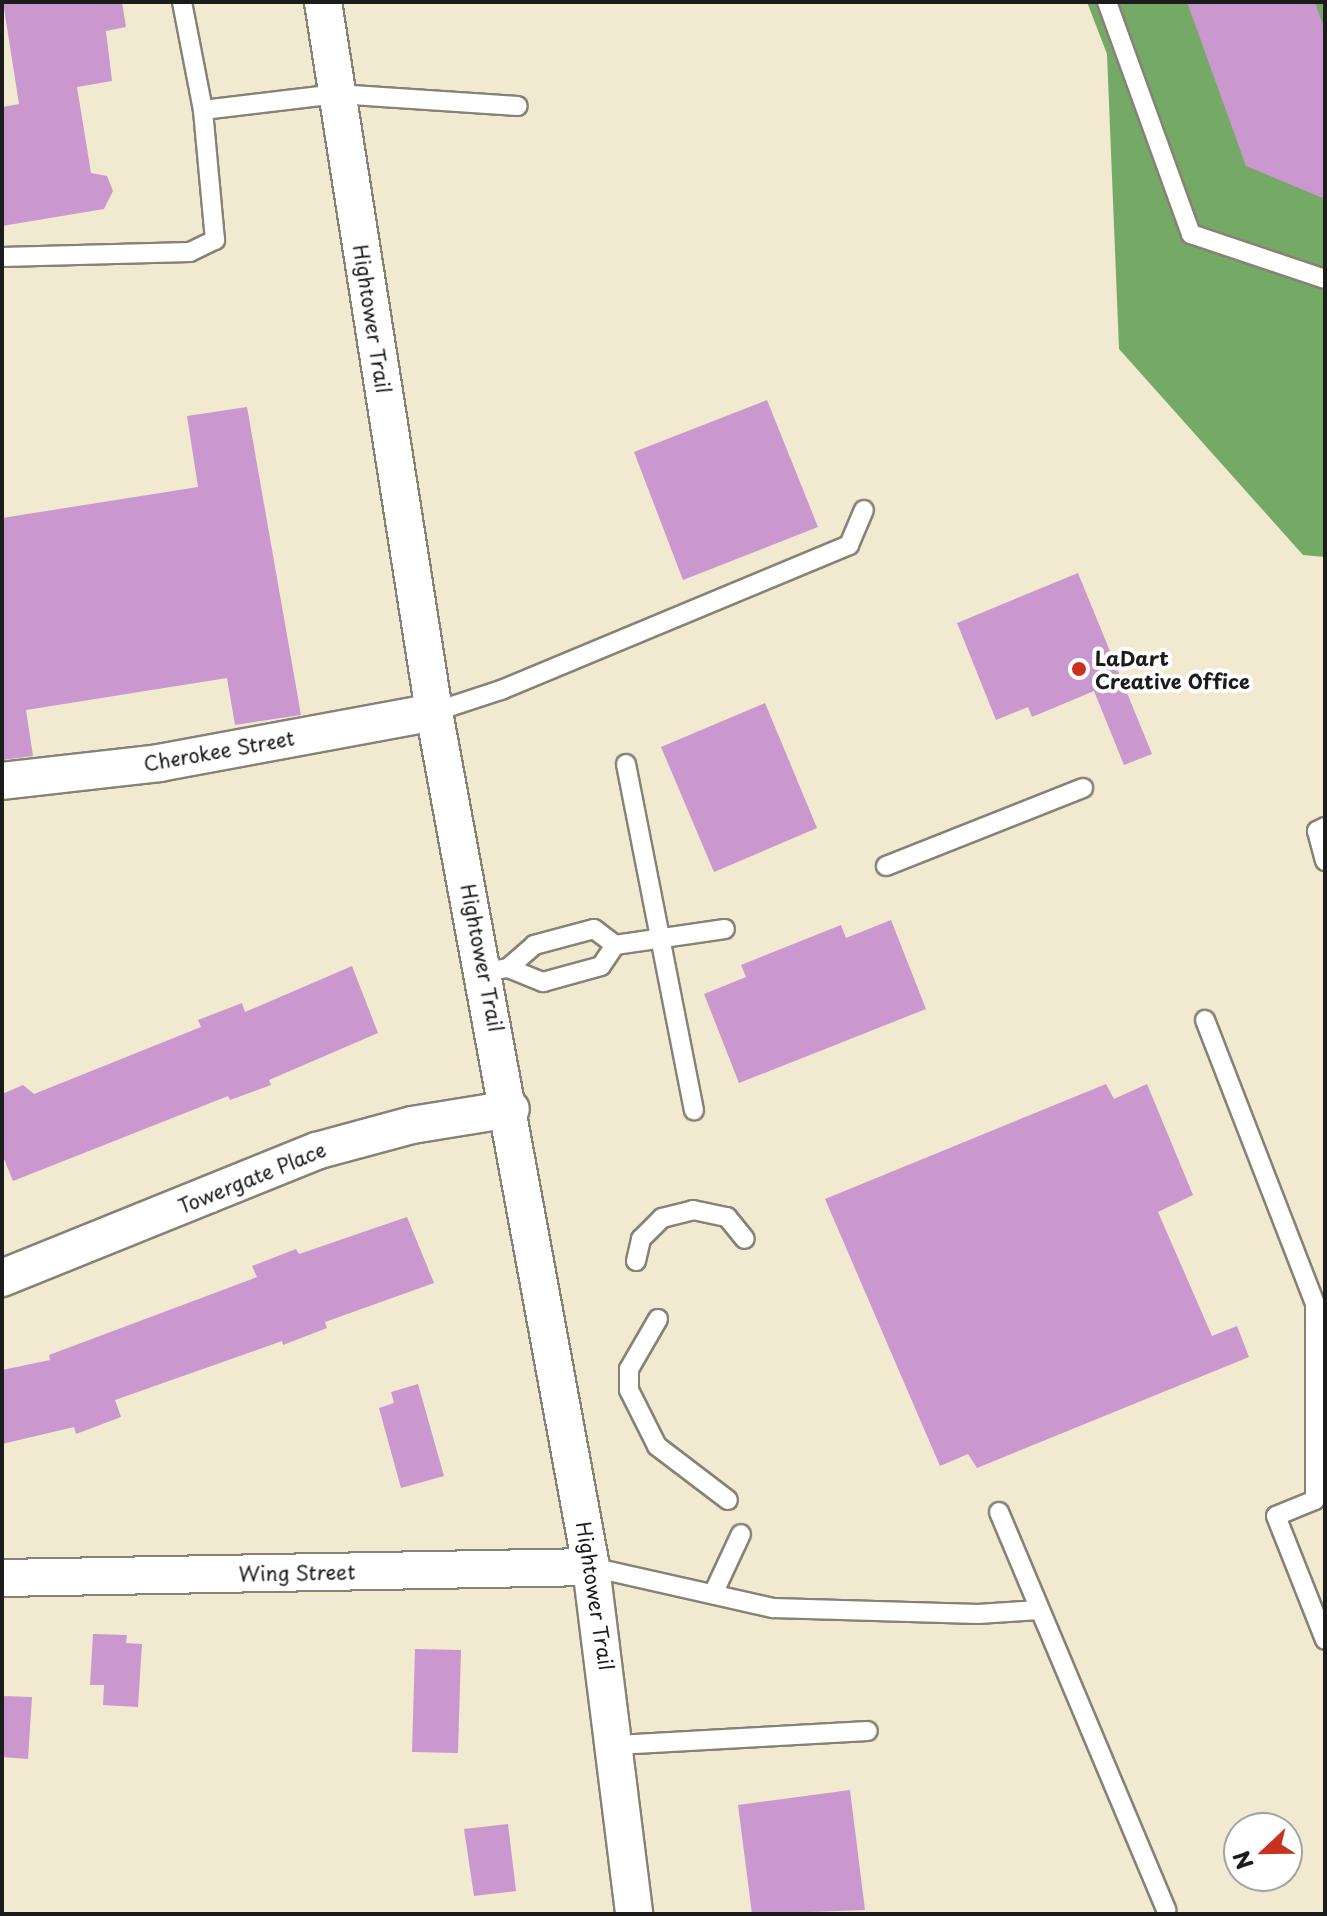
<!DOCTYPE html>
<html>
<head>
<meta charset="utf-8">
<style>
  body { margin:0 }
  #map { position:relative; width:1327px; height:1916px; overflow:hidden; background:#f2e9d1; font-family:"Playpen Sans",sans-serif }
  div>[style] { position:absolute }
  .forest>* { inset:0; background:#75aa66 }
  .building>* { inset:0; background:#cb97cf }
  .roads { filter:drop-shadow(2px 0 #878276) drop-shadow(-2px 0 #878276) drop-shadow(0 2px #878276) drop-shadow(0 -2px #878276) }
  .service>* { height:18px; margin:-9px; padding:0 9px; transform-origin:9px; border-radius:9px; background:#fff }
  .minor>* { height:36px; margin:-18px; padding:0 18px; transform-origin:18px; border-radius:18px; background:#fff }
  .dots>* { width:22px; height:22px; translate:-50% -50%; box-sizing:border-box; border:4px solid #fff; border-radius:50% }
  span { translate:-50% -50%; white-space:nowrap; text-align:center; line-height:1.15; -webkit-text-stroke:8px #fff; paint-order:stroke }
  .street-label { font-size:20px; color:#1c1c1c }
  .poi-label { font-size:20px; color:#1c1c1c; font-weight:700 }
  .left { translate:0 -50%; text-align:left }
  .frame { position:absolute; inset:0; border:4px solid #1c1c1c; pointer-events:none }
  .north { position:absolute; left:1223px; top:1812px; width:80px; height:80px; box-sizing:border-box; background:#fff; border:2px solid #a4a4a4; border-radius:50%; rotate:248deg; font-size:22px; font-weight:700; line-height:32px; text-align:center; color:#1c1c1c }
  .north::after { content:''; display:block; margin:auto; width:28px; height:36px; background:#c8321e; clip-path:polygon(50% 0,100% 100%,50% 72%,0 100%) }
</style>
</head>
<body>
<div id="map">
  <div class="forest">
    <div style="clip-path:polygon(1087px 2px,1325px 2px,1325px 557px,1303px 555px,1119px 349px,1107px 54px)"></div>
  </div>
  <div class="building">
    <div style="clip-path:polygon(3px 2px,122px 2px,126px 27px,106px 31px,112px 81px,77px 87px,91px 173px,107px 176px,113px 191px,104px 209px,2px 226px,2px 107px,19px 104px)"></div>
    <div style="clip-path:polygon(1187px 2px,1315px 2px,1325px 31px,1325px 199px,1246px 166px)"></div>
    <div style="clip-path:polygon(767px 400px,818px 527px,683px 580px,634px 452px)"></div>
    <div style="clip-path:polygon(247px 407px,301px 715px,235px 725px,227px 678px,26px 710px,33px 756px,2px 760px,2px 518px,198px 487px,187px 416px)"></div>
    <div style="clip-path:polygon(1078px 573px,1152px 754px,1124px 765px,1094px 691px,1032px 717px,1028px 707px,996px 720px,957px 623px)"></div>
    <div style="clip-path:polygon(765px 703px,817px 828px,714px 872px,661px 747px)"></div>
    <div style="clip-path:polygon(891px 920px,926px 1009px,739px 1083px,704px 994px,746px 977px,741px 965px,841px 925px,846px 938px)"></div>
    <div style="clip-path:polygon(352px 966px,378px 1033px,269px 1080px,271px 1085px,230px 1100px,228px 1096px,13px 1181px,2px 1154px,2px 1094px,23px 1085px,34px 1094px,201px 1027px,198px 1020px,242px 1003px,245px 1012px)"></div>
    <div style="clip-path:polygon(1106px 1084px,1114px 1099px,1147px 1084px,1193px 1195px,1158px 1212px,1212px 1336px,1237px 1326px,1249px 1357px,977px 1468px,968px 1454px,940px 1466px,825px 1199px)"></div>
    <div style="clip-path:polygon(407px 1217px,434px 1283px,325px 1322px,327px 1328px,283px 1345px,282px 1341px,115px 1400px,121px 1417px,76px 1434px,74px 1427px,2px 1444px,2px 1370px,50px 1360px,49px 1355px,257px 1277px,252px 1266px,296px 1249px,299px 1254px)"></div>
    <div style="clip-path:polygon(418px 1384px,444px 1476px,401px 1488px,379px 1408px,394px 1403px,391px 1392px)"></div>
    <div style="clip-path:polygon(93px 1634px,127px 1635px,126px 1643px,142px 1644px,138px 1707px,103px 1705px,104px 1685px,90px 1685px)"></div>
    <div style="clip-path:polygon(415px 1649px,461px 1650px,458px 1753px,412px 1752px)"></div>
    <div style="clip-path:polygon(2px 1696px,32px 1697px,28px 1759px,2px 1757px)"></div>
    <div style="clip-path:polygon(850px 1790px,865px 1910px,752px 1914px,738px 1805px)"></div>
    <div style="clip-path:polygon(508px 1824px,516px 1891px,474px 1896px,464px 1829px)"></div>
  </div>
  <div class="roads">
    <div class="service">
      <div style="left:182px;top:2px;width:110px;rotate:79deg"></div>
      <div style="left:1107px;top:2px;width:247px;rotate:70.1deg"></div>
      <div style="left:1191px;top:234px;width:141px;rotate:18.6deg"></div>
      <div style="left:2px;top:257px;width:188px;rotate:-1.5deg"></div>
      <div style="left:190px;top:252px;width:28px;rotate:-26deg"></div>
      <div style="left:215px;top:240px;width:131px;rotate:-95.3deg"></div>
      <div style="left:203px;top:110px;width:135px;rotate:-6.8deg"></div>
      <div style="left:337px;top:94px;width:181px;rotate:3.8deg"></div>
      <div style="left:434px;top:712px;width:71px;rotate:-18.2deg"></div>
      <div style="left:501px;top:690px;width:377px;rotate:-22.6deg"></div>
      <div style="left:849px;top:545px;width:38px;rotate:-67deg"></div>
      <div style="left:626px;top:764px;width:353px;rotate:78.9deg"></div>
      <div style="left:1325px;top:827px;width:9px;rotate:153deg"></div>
      <div style="left:1317px;top:831px;width:31px;rotate:75deg"></div>
      <div style="left:886px;top:866px;width:212px;rotate:-21.6deg"></div>
      <div style="left:508px;top:968px;width:35px;rotate:-41deg"></div>
      <div style="left:534px;top:945px;width:62px;rotate:-14.9deg"></div>
      <div style="left:594px;top:929px;width:26px;rotate:37deg"></div>
      <div style="left:485px;top:972px;width:23px;rotate:-10deg"></div>
      <div style="left:508px;top:968px;width:38px;rotate:22deg"></div>
      <div style="left:543px;top:982px;width:60px;rotate:-15.4deg"></div>
      <div style="left:601px;top:966px;width:25px;rotate:-56deg"></div>
      <div style="left:615px;top:945px;width:111px;rotate:-8.3deg"></div>
      <div style="left:1205px;top:1020px;width:305px;rotate:68.8deg"></div>
      <div style="left:1315px;top:1304px;width:196px;rotate:90deg"></div>
      <div style="left:1315px;top:1500px;width:42px;rotate:157.7deg"></div>
      <div style="left:1276px;top:1516px;width:133px;rotate:68.4deg"></div>
      <div style="left:636px;top:1261px;width:23px;rotate:-77deg"></div>
      <div style="left:641px;top:1239px;width:30px;rotate:-45deg"></div>
      <div style="left:662px;top:1218px;width:32px;rotate:-14deg"></div>
      <div style="left:693px;top:1210px;width:35px;rotate:12deg"></div>
      <div style="left:727px;top:1217px;width:28px;rotate:51deg"></div>
      <div style="left:658px;top:1319px;width:58px;rotate:120.1deg"></div>
      <div style="left:629px;top:1369px;width:21px;rotate:90deg"></div>
      <div style="left:629px;top:1390px;width:63px;rotate:63.4deg"></div>
      <div style="left:657px;top:1446px;width:89px;rotate:37.3deg"></div>
      <div style="left:999px;top:1512px;width:432px;rotate:67.2deg"></div>
      <div style="left:591px;top:1567px;width:187px;rotate:12.7deg"></div>
      <div style="left:773px;top:1608px;width:205px;rotate:1.7deg"></div>
      <div style="left:978px;top:1614px;width:61px;rotate:-3.8deg"></div>
      <div style="left:713px;top:1594px;width:66px;rotate:-65deg"></div>
      <div style="left:617px;top:1745px;width:251px;rotate:-3.2deg"></div>
    </div>
    <div class="minor">
      <div style="left:323px;top:2px;width:719px;rotate:81.11deg"></div>
      <div style="left:434px;top:712px;width:869px;rotate:79.59deg"></div>
      <div style="left:591px;top:1567px;width:350px;rotate:82.9deg"></div>
      <div style="left:2px;top:781px;width:158px;rotate:-6.5deg"></div>
      <div style="left:159px;top:763px;width:280px;rotate:-10.5deg"></div>
      <div style="left:2px;top:1278px;width:339px;rotate:-22deg"></div>
      <div style="left:316px;top:1151px;width:99px;rotate:-15.2deg"></div>
      <div style="left:412px;top:1125px;width:100px;rotate:-9.2deg"></div>
      <div style="left:2px;top:1578px;width:589px;rotate:-1.07deg"></div>
    </div>
  </div>
  <div class="dots">
    <div style="left:1079px;top:669px;background:#c8321e"></div>
  </div>
  <div class="street-label">
    <span style="left:372px;top:319px;rotate:81deg">Hightower Trail</span>
    <span style="left:219px;top:751px;rotate:-10deg">Cherokee Street</span>
    <span style="left:482px;top:958px;rotate:79deg">Hightower Trail</span>
    <span style="left:252px;top:1178px;rotate:-22deg">Towergate Place</span>
    <span style="left:297px;top:1573px;rotate:-1deg">Wing Street</span>
    <span style="left:595px;top:1596px;rotate:81deg">Hightower Trail</span>
  </div>
  <div class="poi-label">
    <span class="left" style="left:1095px;top:670px">LaDart<br>Creative Office</span>
  </div>
  <div class="frame"></div>
  <div class="north">N</div>
</div>
</body>
</html>
